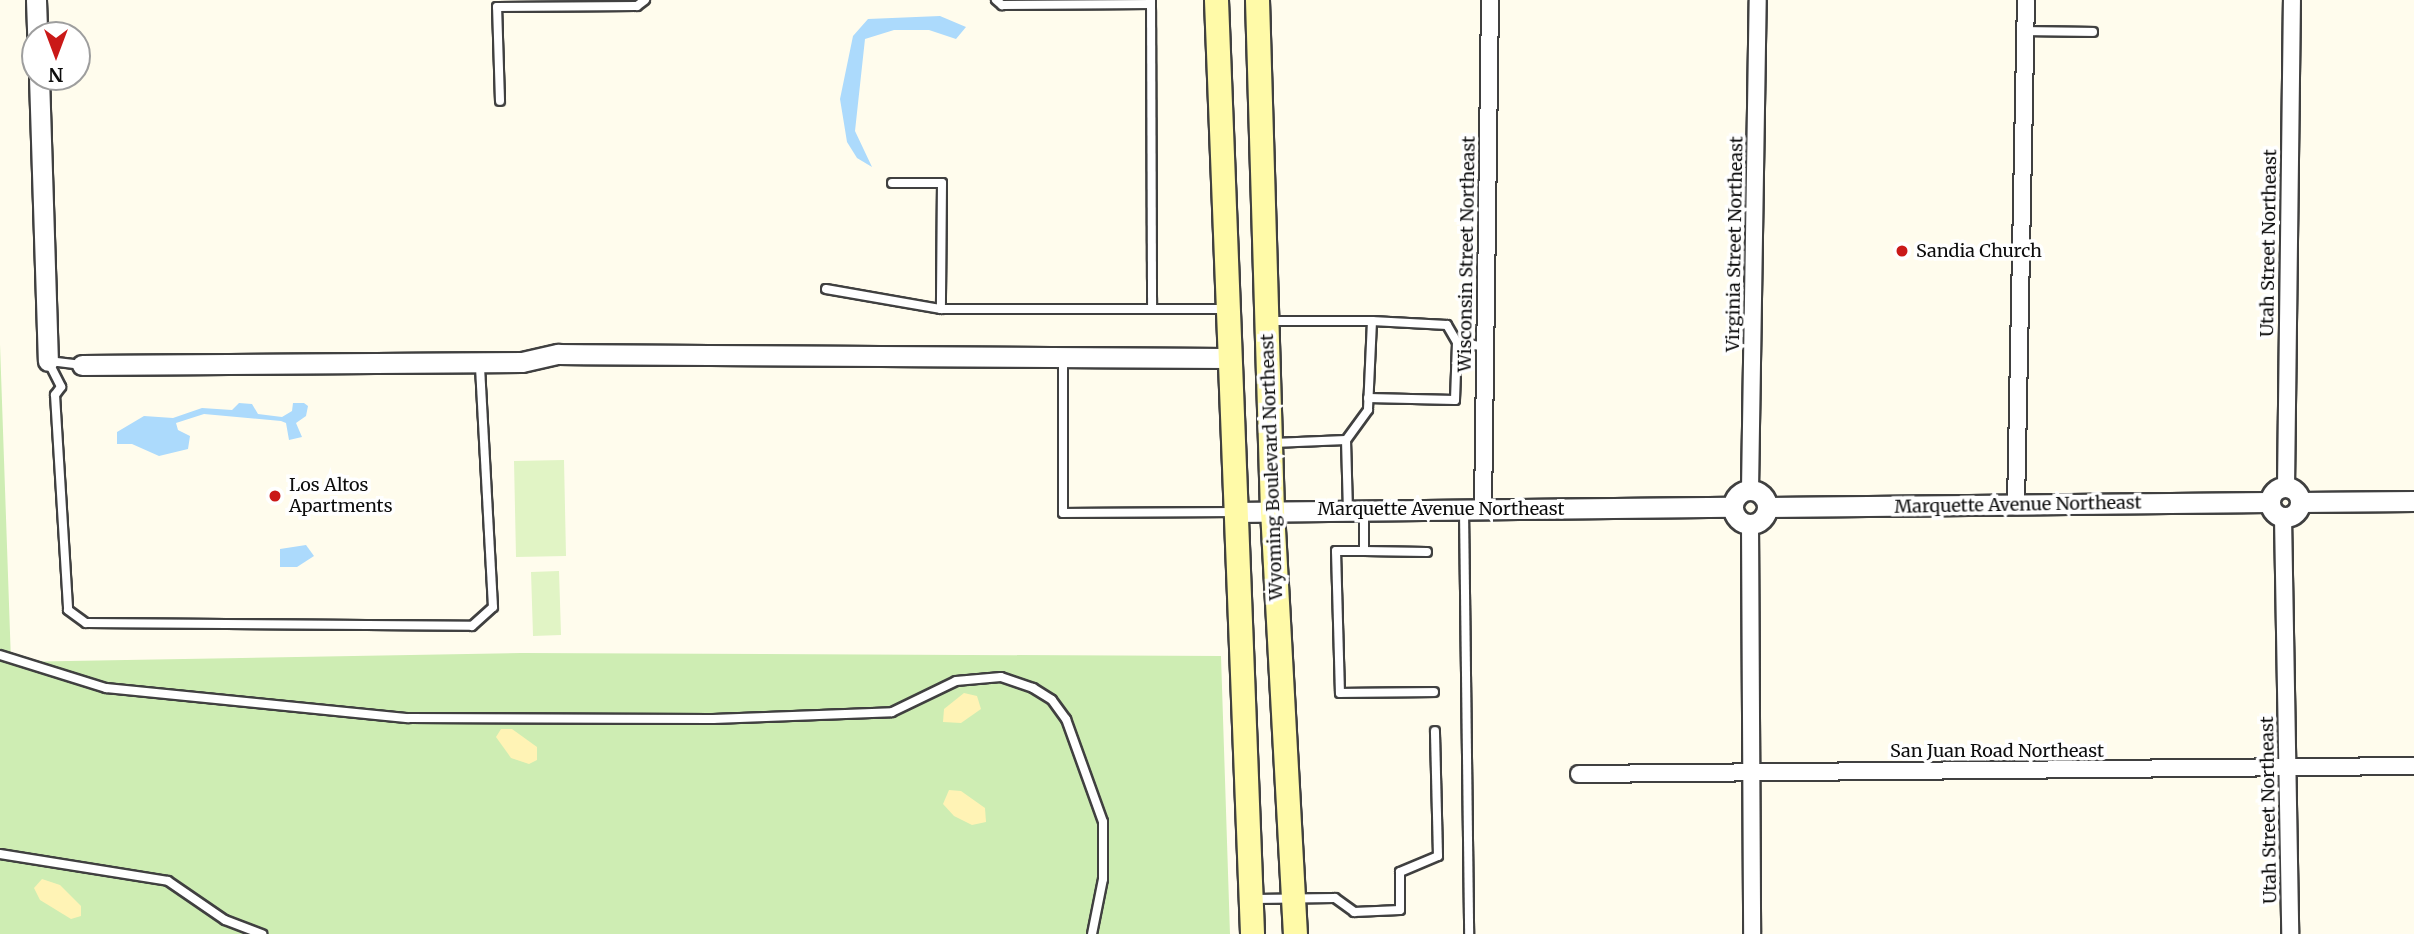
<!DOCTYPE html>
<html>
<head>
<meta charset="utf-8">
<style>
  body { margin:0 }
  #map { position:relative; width:2414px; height:934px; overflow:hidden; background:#fffced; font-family:Merriweather,serif }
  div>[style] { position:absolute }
  .green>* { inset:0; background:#ceedb3 }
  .sand>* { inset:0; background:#fff3b5 }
  .pitch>* { inset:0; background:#e1f4c5 }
  .water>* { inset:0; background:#acdafc }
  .roads { filter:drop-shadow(2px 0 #404040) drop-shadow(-2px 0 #404040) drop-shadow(0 2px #404040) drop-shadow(0 -2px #404040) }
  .service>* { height:8px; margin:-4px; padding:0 4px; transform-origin:4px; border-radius:4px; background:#fff }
  .minor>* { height:16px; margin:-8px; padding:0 8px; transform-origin:8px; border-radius:8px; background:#fff }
  .tertiary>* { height:19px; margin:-9.5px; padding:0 9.5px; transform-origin:9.5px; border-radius:9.5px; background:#fff }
  .tertiary>.ring { margin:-9.5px; padding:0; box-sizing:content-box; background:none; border:19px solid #fff; border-radius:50% }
  .secondary>* { height:23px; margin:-11.5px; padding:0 11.5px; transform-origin:11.5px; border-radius:11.5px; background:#fffaa8 }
  .dots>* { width:19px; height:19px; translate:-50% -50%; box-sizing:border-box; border:4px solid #fff; border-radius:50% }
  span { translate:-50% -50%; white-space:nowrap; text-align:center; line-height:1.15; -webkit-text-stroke:7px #fff; paint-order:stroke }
  .street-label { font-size:18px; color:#0d0d0d }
  .poi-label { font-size:18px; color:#0d0d0d }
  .left { translate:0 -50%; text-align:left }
  .north { position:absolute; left:21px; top:21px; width:70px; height:70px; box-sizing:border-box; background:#fff; border:2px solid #9e9e9e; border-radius:50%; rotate:180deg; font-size:19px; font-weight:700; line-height:28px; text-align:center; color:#0d0d0d }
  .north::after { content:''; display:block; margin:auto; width:24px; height:32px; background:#ca1918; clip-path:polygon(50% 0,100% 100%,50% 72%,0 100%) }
</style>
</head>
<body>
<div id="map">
  <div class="green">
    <div style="clip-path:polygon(0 344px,11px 662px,521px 653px,1221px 656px,1230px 934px,0 934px)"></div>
  </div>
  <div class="sand">
    <div style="clip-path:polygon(964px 693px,977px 696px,981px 709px,961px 723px,943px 722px,944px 709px)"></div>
    <div style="clip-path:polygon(501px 729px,512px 729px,537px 747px,537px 760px,529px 764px,511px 758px,496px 737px)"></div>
    <div style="clip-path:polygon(949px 790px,961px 791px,985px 808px,986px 822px,972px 825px,954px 816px,943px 804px)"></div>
    <div style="clip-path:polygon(42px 879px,60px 885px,81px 906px,81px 916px,71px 919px,40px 900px,34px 888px)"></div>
  </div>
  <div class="pitch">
    <div style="clip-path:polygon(564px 460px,566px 556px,516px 557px,514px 461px)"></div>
    <div style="clip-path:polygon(559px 571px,561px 635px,533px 636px,531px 572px)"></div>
  </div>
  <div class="water">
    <div style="clip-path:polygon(940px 16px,966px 27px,956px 39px,929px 30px,894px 30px,865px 39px,855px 131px,872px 167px,857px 158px,847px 142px,840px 99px,853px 36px,868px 19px)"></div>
    <div style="clip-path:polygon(239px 403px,252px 404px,258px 414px,282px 417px,292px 411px,293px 403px,304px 403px,308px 406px,306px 416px,296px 423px,302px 437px,289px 440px,286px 423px,281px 421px,204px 414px,176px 423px,178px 430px,190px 436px,188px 449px,159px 456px,132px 444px,117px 444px,117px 432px,144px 416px,173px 418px,202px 408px,232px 410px)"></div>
    <div style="clip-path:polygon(306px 545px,314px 556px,297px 567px,280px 567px,280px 549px)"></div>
  </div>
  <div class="roads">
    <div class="service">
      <div style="left:996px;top:0;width:8px;rotate:40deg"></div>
      <div style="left:1002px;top:5px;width:149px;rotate:-0.4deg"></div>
      <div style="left:1151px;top:0;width:309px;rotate:89.8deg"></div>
      <div style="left:2025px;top:31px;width:68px;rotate:0.8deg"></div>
      <div style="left:500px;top:101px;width:94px;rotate:-91.8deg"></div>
      <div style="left:497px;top:7px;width:140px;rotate:-0.4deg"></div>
      <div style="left:637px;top:6px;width:10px;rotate:-37deg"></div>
      <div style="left:892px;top:183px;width:50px"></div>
      <div style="left:942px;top:183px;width:126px;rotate:90.5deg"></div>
      <div style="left:826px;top:289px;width:117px;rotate:9.9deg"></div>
      <div style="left:941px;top:309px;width:284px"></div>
      <div style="left:1269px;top:321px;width:103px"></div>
      <div style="left:1372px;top:321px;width:89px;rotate:92.6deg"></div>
      <div style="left:1368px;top:410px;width:37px;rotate:126deg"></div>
      <div style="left:1346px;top:440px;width:73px;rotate:177.6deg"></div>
      <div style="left:1372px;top:321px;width:75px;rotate:3.1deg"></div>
      <div style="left:1447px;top:325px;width:20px;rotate:60deg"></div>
      <div style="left:1457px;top:342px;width:28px;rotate:10deg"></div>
      <div style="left:1063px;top:358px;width:155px;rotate:90deg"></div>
      <div style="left:1063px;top:513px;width:171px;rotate:-0.3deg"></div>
      <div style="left:82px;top:365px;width:34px;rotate:-173deg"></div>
      <div style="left:48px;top:361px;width:29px;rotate:63deg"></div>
      <div style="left:61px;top:387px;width:10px;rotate:127deg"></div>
      <div style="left:55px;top:395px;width:215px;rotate:86.5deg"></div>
      <div style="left:68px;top:610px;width:22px;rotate:36deg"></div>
      <div style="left:86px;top:623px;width:386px;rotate:0.4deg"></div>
      <div style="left:472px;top:626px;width:28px;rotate:-42deg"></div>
      <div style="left:493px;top:607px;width:243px;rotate:-93.1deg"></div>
      <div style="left:1368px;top:398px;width:87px;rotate:1.3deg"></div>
      <div style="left:1455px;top:400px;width:58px;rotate:-88deg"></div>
      <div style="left:1346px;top:440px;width:70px;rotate:88.4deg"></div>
      <div style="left:1464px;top:510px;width:424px;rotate:89.3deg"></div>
      <div style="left:1364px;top:513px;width:38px;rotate:90deg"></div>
      <div style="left:1364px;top:551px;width:63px;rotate:0.9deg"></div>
      <div style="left:1364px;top:551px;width:28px;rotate:180deg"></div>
      <div style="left:1336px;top:551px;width:142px;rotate:88.4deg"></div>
      <div style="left:1340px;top:693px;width:94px;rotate:-0.6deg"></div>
      <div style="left:0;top:655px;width:111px;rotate:17.3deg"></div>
      <div style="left:106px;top:688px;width:304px;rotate:5.7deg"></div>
      <div style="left:409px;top:718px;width:304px;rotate:0.2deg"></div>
      <div style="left:713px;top:719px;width:179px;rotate:-2.2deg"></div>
      <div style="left:892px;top:712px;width:71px;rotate:-25.8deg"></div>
      <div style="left:956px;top:681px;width:45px;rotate:-5.1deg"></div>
      <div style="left:1001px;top:677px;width:34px;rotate:19deg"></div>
      <div style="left:1033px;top:688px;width:22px;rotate:32deg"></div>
      <div style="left:1052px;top:700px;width:24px;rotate:54deg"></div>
      <div style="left:1066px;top:719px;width:109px;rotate:70.2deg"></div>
      <div style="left:1103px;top:822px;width:57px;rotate:90deg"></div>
      <div style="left:1103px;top:879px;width:56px;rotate:101.3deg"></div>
      <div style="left:0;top:854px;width:170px;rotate:9.1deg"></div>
      <div style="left:168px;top:881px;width:69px;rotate:34.4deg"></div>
      <div style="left:225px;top:920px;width:40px;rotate:21deg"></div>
      <div style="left:1254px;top:899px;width:81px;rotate:-0.7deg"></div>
      <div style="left:1335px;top:898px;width:24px;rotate:36deg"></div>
      <div style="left:1354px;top:912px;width:46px;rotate:-2.5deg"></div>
      <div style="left:1400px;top:910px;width:38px;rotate:-90deg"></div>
      <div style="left:1400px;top:872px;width:41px;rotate:-22.8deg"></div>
      <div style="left:1438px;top:856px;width:125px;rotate:-91.4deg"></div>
    </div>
    <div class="minor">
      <div style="left:2286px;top:487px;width:487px;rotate:-89.3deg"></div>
      <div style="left:1750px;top:490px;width:490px;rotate:-89.1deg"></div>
      <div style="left:2016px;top:505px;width:505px;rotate:-88.87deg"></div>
      <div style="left:1483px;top:509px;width:509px;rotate:-89.21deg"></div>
      <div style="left:2283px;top:517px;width:417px;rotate:89deg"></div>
      <div style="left:1750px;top:524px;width:410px;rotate:89.7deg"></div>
      <div style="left:1579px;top:774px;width:835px;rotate:-0.55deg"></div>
    </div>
    <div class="tertiary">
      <div style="left:36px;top:0;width:35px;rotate:88deg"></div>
      <div style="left:39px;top:77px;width:284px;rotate:88.2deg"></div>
      <div style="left:82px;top:365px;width:440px;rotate:-0.4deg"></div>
      <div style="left:522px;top:362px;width:37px;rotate:-13deg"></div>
      <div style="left:558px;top:354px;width:668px;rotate:0.34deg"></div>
      <div class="ring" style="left:2270px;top:487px;width:11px;height:11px"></div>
      <div class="ring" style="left:1733px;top:490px;width:15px;height:15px"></div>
      <div style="left:2300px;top:502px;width:114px;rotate:-0.5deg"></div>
      <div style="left:1767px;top:507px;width:502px;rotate:-0.57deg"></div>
      <div style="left:1234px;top:512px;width:498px;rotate:-0.6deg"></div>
    </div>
    <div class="secondary">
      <div style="left:1216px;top:0;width:935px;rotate:87.79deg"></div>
      <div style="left:1257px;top:0;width:510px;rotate:88.32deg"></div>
      <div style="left:1272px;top:510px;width:425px;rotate:86.9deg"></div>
    </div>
  </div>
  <div class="dots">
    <div style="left:1902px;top:251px;background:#ca1918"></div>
    <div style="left:275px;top:496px;background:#ca1918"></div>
  </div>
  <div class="street-label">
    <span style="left:2269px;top:243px;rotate:-89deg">Utah Street Northeast</span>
    <span style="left:1735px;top:244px;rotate:-89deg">Virginia Street Northeast</span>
    <span style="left:1467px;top:254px;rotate:-89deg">Wisconsin Street Northeast</span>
    <span style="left:1272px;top:467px;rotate:-92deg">Wyoming Boulevard Northeast</span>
    <span style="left:2018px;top:505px;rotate:-1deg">Marquette Avenue Northeast</span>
    <span style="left:1441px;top:509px">Marquette Avenue Northeast</span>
    <span style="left:1997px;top:751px">San Juan Road Northeast</span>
    <span style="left:2269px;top:810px;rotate:-91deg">Utah Street Northeast</span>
  </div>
  <div class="poi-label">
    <span class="left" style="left:1916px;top:251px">Sandia Church</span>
    <span class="left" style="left:289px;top:496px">Los Altos<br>Apartments</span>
  </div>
  <div class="north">N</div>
</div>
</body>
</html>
